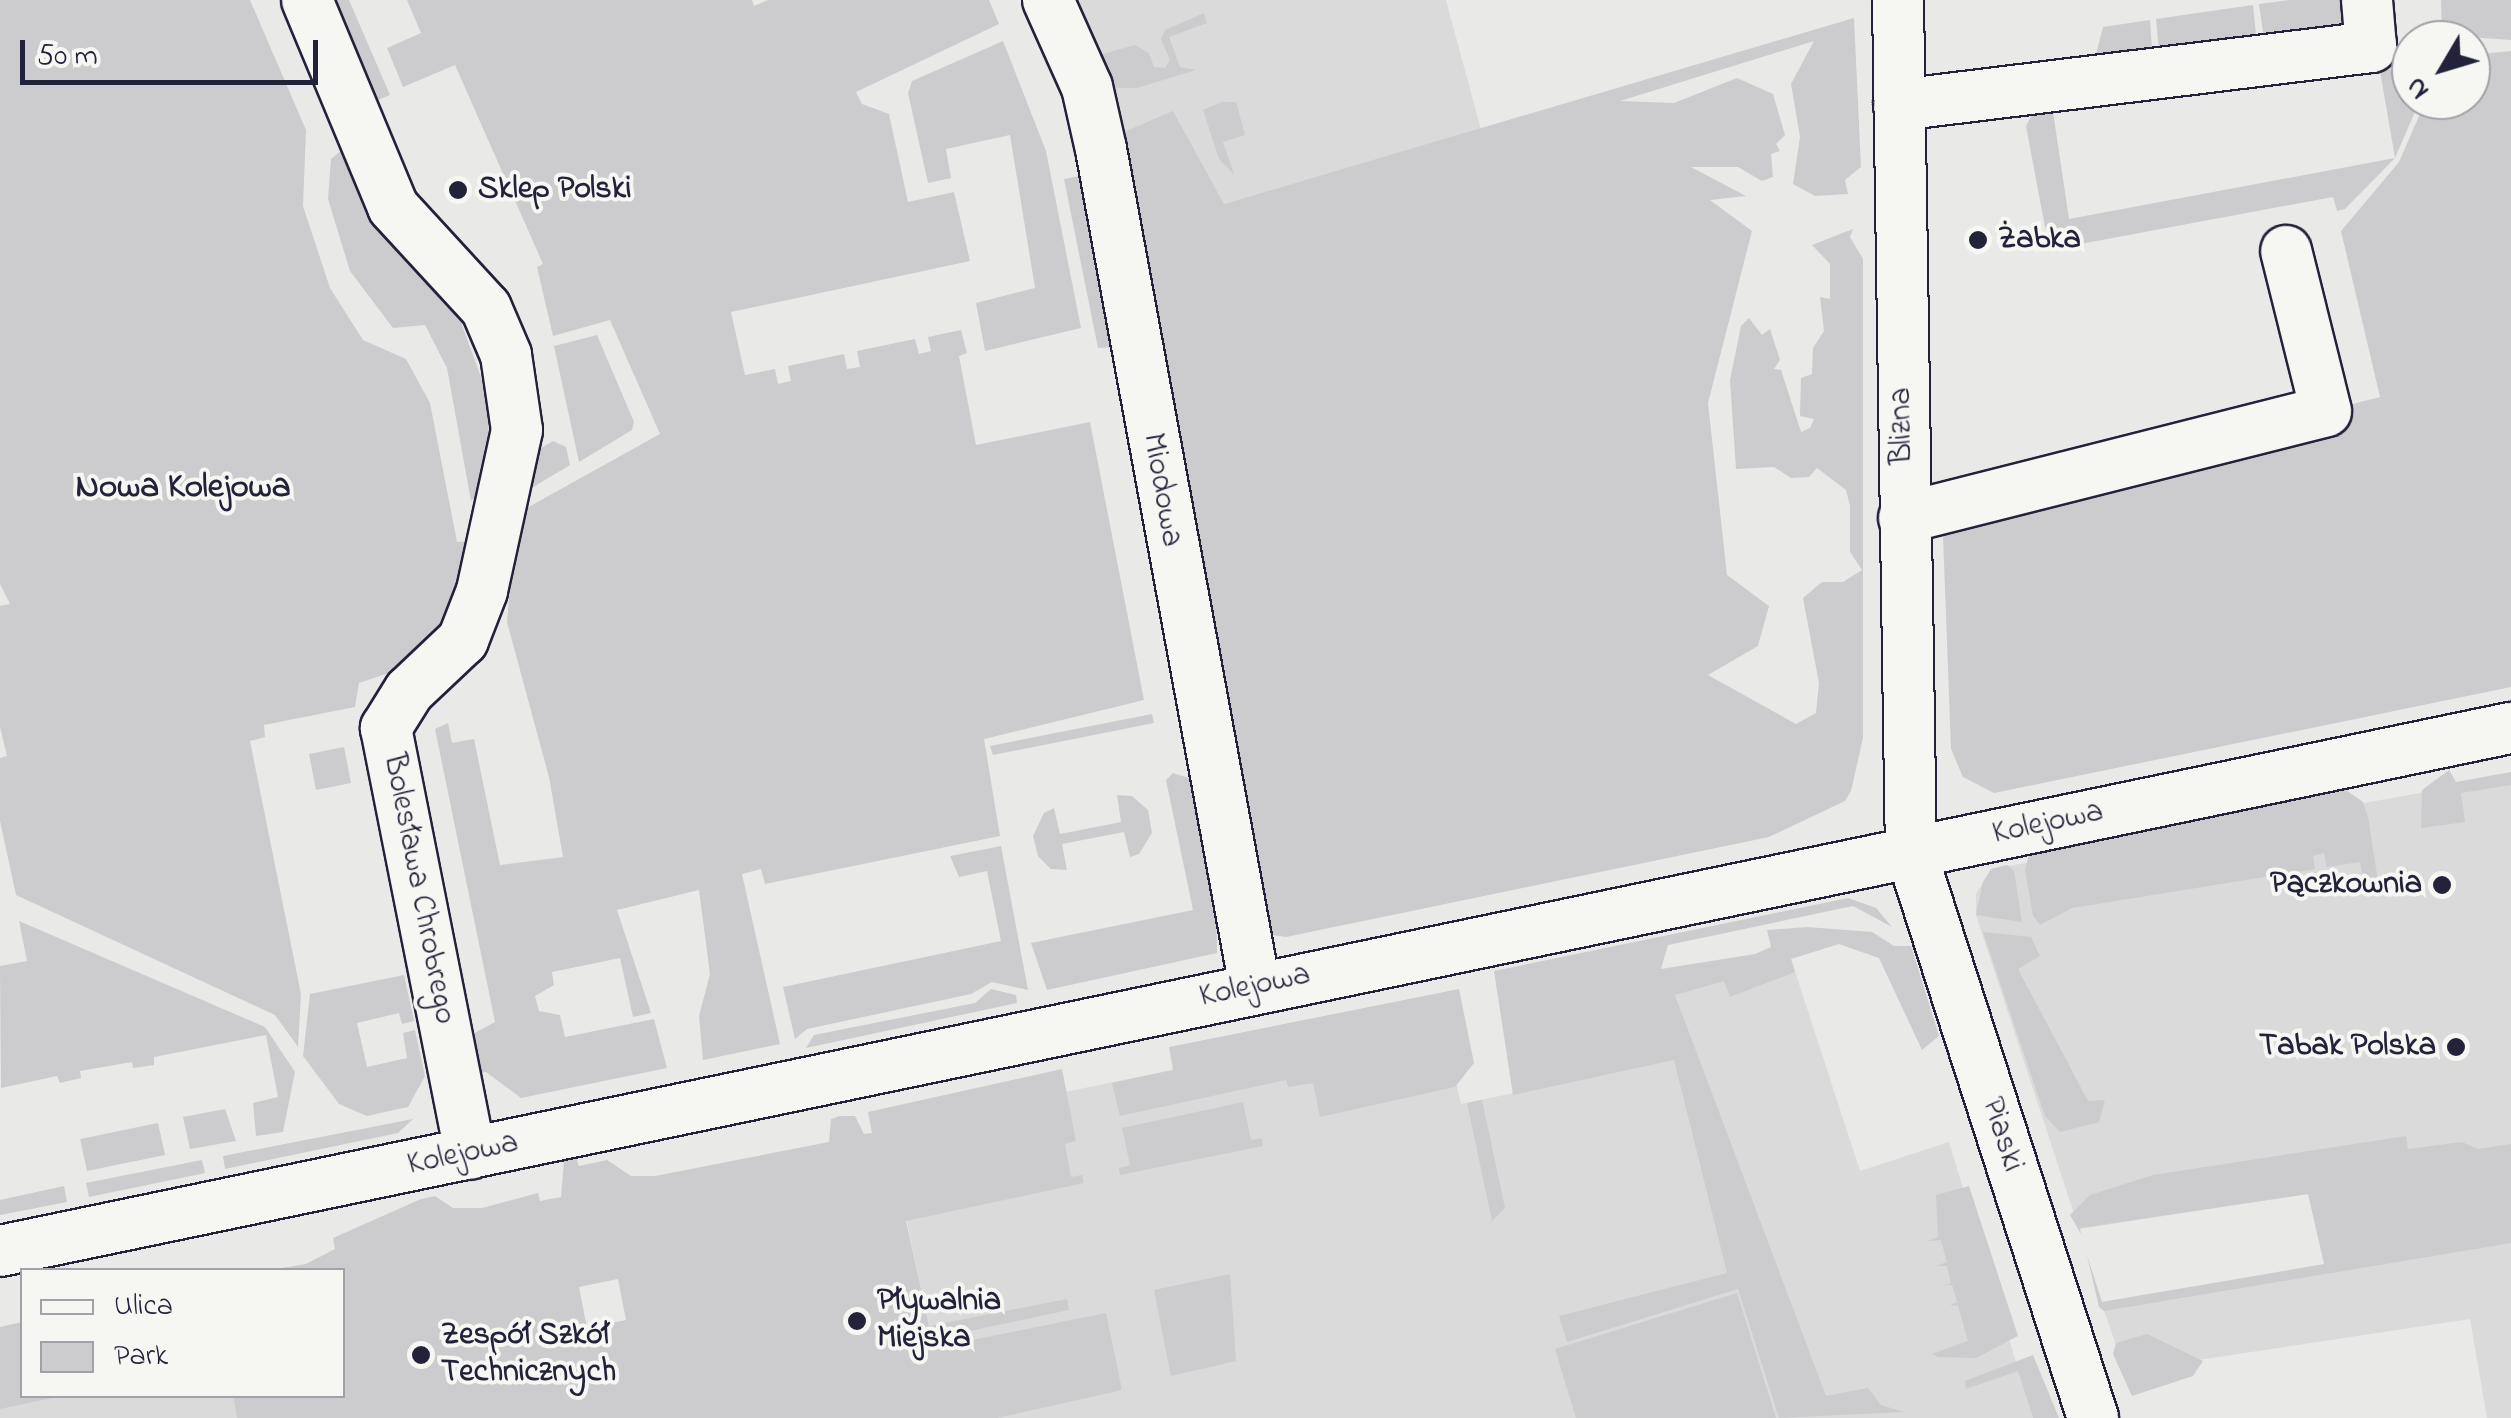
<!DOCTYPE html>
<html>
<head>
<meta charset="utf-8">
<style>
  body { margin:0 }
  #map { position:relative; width:2511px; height:1418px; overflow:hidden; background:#e9e9e7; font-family:"Indie Flower",sans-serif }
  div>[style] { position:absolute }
  .built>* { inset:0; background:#dadada }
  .green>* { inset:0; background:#ccccce }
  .roads { filter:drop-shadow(2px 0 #22223b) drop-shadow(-2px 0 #22223b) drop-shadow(0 2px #22223b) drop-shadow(0 -2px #22223b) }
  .minor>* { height:50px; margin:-25px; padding:0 25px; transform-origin:25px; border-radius:25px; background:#f6f6f2 }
  .dots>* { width:28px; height:28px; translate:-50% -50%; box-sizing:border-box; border:5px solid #f6f6f2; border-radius:50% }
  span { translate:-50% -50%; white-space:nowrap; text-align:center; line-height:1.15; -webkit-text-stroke:8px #f6f6f2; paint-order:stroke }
  .poi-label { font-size:32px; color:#22223b; font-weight:700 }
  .left { translate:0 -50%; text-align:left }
  .right { translate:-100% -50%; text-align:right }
  .street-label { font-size:32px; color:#22223b }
  .neighbourhood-label { font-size:35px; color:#22223b; font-weight:700 }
  .legend { position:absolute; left:20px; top:1268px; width:325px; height:130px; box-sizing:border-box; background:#f6f6f2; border:2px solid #a1a1a9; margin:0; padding:12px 18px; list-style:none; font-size:30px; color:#22223b }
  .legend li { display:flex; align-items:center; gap:20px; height:50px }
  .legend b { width:50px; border:2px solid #a1a1a9 }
  .north { position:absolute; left:2391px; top:20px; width:100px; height:100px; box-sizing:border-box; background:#f6f6f2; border:2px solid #a1a1a9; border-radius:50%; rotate:232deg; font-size:28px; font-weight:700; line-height:40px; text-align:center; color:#22223b }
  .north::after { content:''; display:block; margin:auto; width:35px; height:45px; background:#22223b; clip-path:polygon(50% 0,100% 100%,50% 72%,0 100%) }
  .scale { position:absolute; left:20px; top:40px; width:298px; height:45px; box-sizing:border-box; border:5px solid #22223b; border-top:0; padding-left:12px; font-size:30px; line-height:35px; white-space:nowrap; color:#22223b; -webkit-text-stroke:8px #f6f6f2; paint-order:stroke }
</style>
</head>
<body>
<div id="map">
  <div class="built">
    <div style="clip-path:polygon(1070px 0,1446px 0,1481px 130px,1223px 204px,1173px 112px,1119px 134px)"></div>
    <div style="clip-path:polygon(2511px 777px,2511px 1163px,2079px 1229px,1976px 915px,1976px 894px,1991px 869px)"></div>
    <div style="clip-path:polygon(1791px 959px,1860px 1171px,1949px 1142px,2033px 1418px,947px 1418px,888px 1129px,1282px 1047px,1456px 1081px,1461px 1104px,1696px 1055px,1675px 995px)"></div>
    <div style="clip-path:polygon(2511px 1235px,2511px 1418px,2487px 1418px,2470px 1319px,2125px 1371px,2101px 1302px)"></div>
    <div style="clip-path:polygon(58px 1396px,342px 1396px,513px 1418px,0 1418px,0 1407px)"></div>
  </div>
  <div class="green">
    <div style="clip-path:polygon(0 0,250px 0,306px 130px,303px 206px,330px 288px,363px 340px,406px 359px,430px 403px,457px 542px,475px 541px,452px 618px,410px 666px,359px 683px,355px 707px,264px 725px,265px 737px,250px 741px,301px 994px,298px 1047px,275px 1015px,16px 895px,0 821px,0 758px,7px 756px,0 727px,0 606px,10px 604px,0 584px)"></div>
    <div style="clip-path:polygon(328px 0,349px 0,390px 95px,370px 103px)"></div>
    <div style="clip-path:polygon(407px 0,752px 0,754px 6px,768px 0,989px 0,999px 24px,856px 92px,862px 104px,889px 114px,908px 202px,954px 192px,970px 261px,731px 312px,745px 375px,775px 369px,778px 384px,791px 381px,788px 366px,844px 354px,847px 369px,860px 367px,857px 351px,915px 339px,919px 354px,931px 351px,928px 337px,961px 330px,967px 353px,959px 356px,976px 445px,1090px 422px,1144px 700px,984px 739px,1000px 836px,765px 884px,761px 869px,742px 874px,780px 1044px,703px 1060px,699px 1016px,710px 974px,699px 890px,617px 910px,651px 1013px,633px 1017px,620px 958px,552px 972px,554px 985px,535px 996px,539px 1011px,560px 1015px,565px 1037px,654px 1019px,667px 1068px,521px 1098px,486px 1072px,473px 1074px,469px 1036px,495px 1022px,435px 729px,448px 723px,452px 743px,474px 739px,500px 865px,563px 857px,549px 777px,507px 622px,516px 514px,660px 434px,610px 320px,553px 336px,537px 267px,543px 264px,455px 65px,403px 87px,387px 48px,421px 33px)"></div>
    <div style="clip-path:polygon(2290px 0,2356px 0,2344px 35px,2264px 39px,2259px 4px)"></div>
    <div style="clip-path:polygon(2441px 0,2511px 0,2511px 40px,2442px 35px)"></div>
    <div style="clip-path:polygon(2253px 5px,2258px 54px,2159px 51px,2156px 19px)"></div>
    <div style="clip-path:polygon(1204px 13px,1207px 23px,1169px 37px,1180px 67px,1196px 70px,1137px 88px,1107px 88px,1096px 56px,1135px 45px,1149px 53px,1154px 67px,1165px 68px,1170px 60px,1161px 39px,1165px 30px)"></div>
    <div style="clip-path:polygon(1854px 18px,1861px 167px,1845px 180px,1848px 194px,1815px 196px,1793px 184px,1800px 137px,1791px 84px,1814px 41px,1620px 101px,1674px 103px,1737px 78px,1773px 94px,1785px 135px,1776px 144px,1780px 151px,1771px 154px,1773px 177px,1762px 181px,1738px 167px,1691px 167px,1746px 196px,1710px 200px,1752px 231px,1708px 403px,1727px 575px,1769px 606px,1758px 646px,1708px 675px,1796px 724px,1816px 713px,1819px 683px,1803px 598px,1822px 582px,1843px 582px,1862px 570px,1850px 552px,1850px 506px,1846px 490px,1817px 468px,1809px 477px,1791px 478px,1774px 467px,1736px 469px,1730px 380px,1741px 326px,1749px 318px,1762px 335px,1770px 329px,1780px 360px,1774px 369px,1781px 370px,1801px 432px,1810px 428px,1814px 419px,1800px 416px,1801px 378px,1812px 374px,1813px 348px,1824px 331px,1820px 297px,1830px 299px,1830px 264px,1812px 245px,1853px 229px,1850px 237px,1863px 259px,1863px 738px,1851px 791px,1845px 801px,1769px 837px,1286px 937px,1267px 934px,1119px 134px,1173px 111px,1224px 204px)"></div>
    <div style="clip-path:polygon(2150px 20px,2153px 64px,2092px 70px,2103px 27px)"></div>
    <div style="clip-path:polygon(1003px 41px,1046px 151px,1081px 328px,985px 351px,976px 303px,1035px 288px,1010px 135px,946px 149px,951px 178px,928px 183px,908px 93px,912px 81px)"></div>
    <div style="clip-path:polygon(2511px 51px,2511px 687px,1994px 793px,1963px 777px,1951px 749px,1942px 509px,2380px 397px,2341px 231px,2399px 162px,2426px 100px,2471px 100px,2471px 55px)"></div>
    <div style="clip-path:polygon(2411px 67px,2411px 100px,2420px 100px,2395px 158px,2345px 209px,2337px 211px,2333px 197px,2075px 245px,2056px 243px,2045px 227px,2026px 126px,2036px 107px,2052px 105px,2069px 219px,2395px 158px,2380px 71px)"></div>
    <div style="clip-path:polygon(1222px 102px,1236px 102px,1245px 135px,1223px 142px,1234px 174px,1219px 159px,1203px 110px)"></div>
    <div style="clip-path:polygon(349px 144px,461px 322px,487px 394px,490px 456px,483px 491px,471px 501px,447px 368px,425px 325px,393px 328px,350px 271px,328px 199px,331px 159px)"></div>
    <div style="clip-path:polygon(1091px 174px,1115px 347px,1098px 348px,1064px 179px)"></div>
    <div style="clip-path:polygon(597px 335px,634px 422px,632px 430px,579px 462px,554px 346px)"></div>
    <div style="clip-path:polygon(553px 441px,566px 447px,570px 465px,530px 489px,528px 456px)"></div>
    <div style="clip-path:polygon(1152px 714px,1154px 723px,1054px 743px,993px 755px,990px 746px)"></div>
    <div style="clip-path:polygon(344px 747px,351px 783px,316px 790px,309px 754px)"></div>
    <div style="clip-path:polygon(2449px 770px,2456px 782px,2511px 772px,2511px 785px,2461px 793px,2465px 822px,2421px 828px,2422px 790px)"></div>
    <div style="clip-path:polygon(1173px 773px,1189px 778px,1216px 908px,1217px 953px,1047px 990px,1031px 943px,1193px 910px,1166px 780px)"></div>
    <div style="clip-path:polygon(2343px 788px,2363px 802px,2368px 817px,2379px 887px,2365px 890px,2360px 862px,2327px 867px,2324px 853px,2313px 856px,2315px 869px,2072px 908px,2040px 925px,2033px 916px,2025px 870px,2031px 847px)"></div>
    <div style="clip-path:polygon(1117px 795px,1132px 796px,1148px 810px,1152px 833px,1139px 854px,1130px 857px,1124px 832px,1062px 844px,1067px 870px,1051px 869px,1038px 856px,1033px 836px,1044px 813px,1054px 808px,1060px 834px,1121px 822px)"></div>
    <div style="clip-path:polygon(1001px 846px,1028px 990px,992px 982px,971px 994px,807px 1029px,795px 1039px,783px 987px,1001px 941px,987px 871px,959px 877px,950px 856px)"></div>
    <div style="clip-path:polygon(2007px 865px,2014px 871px,2022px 922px,1976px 915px,1983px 882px,1991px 869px)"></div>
    <div style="clip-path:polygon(1848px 898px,1876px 908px,1892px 927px,1853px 906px,1668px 945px,1661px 969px,1755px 954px,1771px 947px,1767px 930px,1807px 927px,1872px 932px,1894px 946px,1911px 946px,1939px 1036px,1922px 1050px,1879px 958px,1839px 944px,1791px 959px,1795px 972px,1730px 997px,1724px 981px,1675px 995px,1826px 1396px,1868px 1388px,1881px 1405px,1904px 1412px,1779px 1418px,1738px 1289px,1567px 1342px,1559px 1316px,1727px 1273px,1674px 1060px,1513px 1095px,1494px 971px)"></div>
    <div style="clip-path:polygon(19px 921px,265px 1027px,295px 1072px,283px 1132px,256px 1136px,253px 1103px,278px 1097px,266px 1035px,154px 1057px,154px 1065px,133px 1068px,132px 1062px,80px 1071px,81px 1078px,60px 1083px,57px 1076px,1px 1088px,0 966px,27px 961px)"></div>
    <div style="clip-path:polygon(1983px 932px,2031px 937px,2040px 956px,2018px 969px,2088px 1101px,2105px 1100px,2099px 1122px,2060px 1132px,2045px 1116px)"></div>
    <div style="clip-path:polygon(404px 975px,414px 1021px,402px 1024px,399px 1013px,357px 1023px,367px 1067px,407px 1058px,403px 1033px,415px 1030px,425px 1076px,408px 1107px,367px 1116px,339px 1104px,303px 1056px,310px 994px)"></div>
    <div style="clip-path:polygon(991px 989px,1016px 995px,1017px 1003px,806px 1048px,814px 1035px,975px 1003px)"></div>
    <div style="clip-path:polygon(1459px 989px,1474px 1063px,1455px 1087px,1320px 1117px,1313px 1083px,1288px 1087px,1286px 1080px,1120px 1116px,1112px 1083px,1173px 1070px,1169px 1047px)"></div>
    <div style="clip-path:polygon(evenodd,1062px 1069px,1076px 1141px,1065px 1144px,1071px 1177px,1082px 1175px,1084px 1183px,906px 1221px,929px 1326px,1067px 1299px,1069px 1310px,932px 1339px,933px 1348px,1106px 1313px,1122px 1390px,997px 1418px,237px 1418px,233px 1396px,342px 1396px,342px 1270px,270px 1270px,306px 1264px,335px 1249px,333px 1238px,421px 1199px,435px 1196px,453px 1208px,482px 1208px,538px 1193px,540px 1201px,561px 1197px,564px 1160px,576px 1158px,579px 1166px,607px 1160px,631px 1176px,655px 1176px,829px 1142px,831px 1119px,840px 1116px,855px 1116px,864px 1134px,872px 1133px,868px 1112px,1062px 1069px,618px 1279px,626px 1320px,587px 1328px,579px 1287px,618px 1279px)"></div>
    <div style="clip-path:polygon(1482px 1100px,1505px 1208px,1492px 1221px,1467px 1103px)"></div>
    <div style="clip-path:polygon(1243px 1102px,1251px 1140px,1262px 1138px,1263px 1146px,1120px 1175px,1119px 1168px,1130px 1165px,1122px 1128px)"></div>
    <div style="clip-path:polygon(225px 1109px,236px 1141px,190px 1149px,183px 1117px)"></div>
    <div style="clip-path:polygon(413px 1119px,398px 1133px,225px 1169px,223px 1156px)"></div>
    <div style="clip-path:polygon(158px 1123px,165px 1155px,87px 1171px,80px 1139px)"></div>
    <div style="clip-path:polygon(2406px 1136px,2408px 1149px,2462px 1142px,2478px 1149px,2511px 1144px,2511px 1243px,2104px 1311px,2099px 1307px,2087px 1255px,2102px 1302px,2324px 1264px,2308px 1194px,2080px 1228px,2081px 1234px,2070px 1215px,2090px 1195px,2153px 1175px)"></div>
    <div style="clip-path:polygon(202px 1160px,205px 1173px,89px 1197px,86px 1183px)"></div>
    <div style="clip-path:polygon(64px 1186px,67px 1202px,0 1215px,0 1200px)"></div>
    <div style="clip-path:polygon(1969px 1186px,2018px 1336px,1976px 1358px,1938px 1357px,1932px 1354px,1968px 1341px,1958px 1306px,1950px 1305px,1957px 1302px,1952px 1285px,1945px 1285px,1951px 1283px,1947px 1266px,1936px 1266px,1947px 1262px,1941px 1240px,1928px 1241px,1938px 1237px,1936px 1195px)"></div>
    <div style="clip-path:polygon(1230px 1274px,1236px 1361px,1171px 1376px,1154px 1290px)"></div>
    <div style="clip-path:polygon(1737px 1293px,1776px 1418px,1576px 1418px,1555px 1349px)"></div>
    <div style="clip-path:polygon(22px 1322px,22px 1396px,62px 1396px,0 1409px,0 1327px)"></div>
    <div style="clip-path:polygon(2147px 1334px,2203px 1361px,2193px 1376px,2132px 1396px,2113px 1354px,2116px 1343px)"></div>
    <div style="clip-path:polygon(2033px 1355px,2059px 1418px,2033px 1418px,2018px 1371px,1966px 1389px,1965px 1381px)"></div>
  </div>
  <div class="roads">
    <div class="minor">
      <div style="left:307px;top:0;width:224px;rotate:67.4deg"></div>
      <div style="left:393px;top:207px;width:137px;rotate:47.4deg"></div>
      <div style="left:486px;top:308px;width:51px;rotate:66.9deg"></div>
      <div style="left:506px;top:355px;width:76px;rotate:81.7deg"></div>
      <div style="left:517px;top:430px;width:165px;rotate:102.3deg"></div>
      <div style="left:482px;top:591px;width:53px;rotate:111.2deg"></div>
      <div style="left:463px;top:640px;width:74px;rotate:136.6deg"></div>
      <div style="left:409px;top:691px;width:44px;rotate:121.9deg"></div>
      <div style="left:386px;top:728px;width:434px;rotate:78.8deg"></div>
      <div style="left:1048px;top:0;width:95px;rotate:65.9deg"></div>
      <div style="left:1087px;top:87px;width:64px;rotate:77.3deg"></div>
      <div style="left:1101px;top:149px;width:852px;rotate:79.59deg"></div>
      <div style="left:1898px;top:0;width:852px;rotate:89.13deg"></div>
      <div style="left:1911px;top:852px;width:595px;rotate:72.17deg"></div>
      <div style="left:1899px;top:105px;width:476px;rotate:-7deg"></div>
      <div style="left:2371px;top:47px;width:47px;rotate:-94.9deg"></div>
      <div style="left:1904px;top:518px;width:435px;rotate:-14.2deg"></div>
      <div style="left:2326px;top:411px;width:165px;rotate:-104deg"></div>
      <div style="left:0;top:1251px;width:2565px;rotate:-11.77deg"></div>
    </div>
  </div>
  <div class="dots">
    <div style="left:458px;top:190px;background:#22223b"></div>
    <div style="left:1978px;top:240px;background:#22223b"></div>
    <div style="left:2442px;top:885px;background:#22223b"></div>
    <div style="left:2456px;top:1047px;background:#22223b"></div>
    <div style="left:857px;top:1321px;background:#22223b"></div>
    <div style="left:421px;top:1355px;background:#22223b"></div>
  </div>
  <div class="poi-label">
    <span class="left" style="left:478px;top:190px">Sklep Polski</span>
    <span class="left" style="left:1998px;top:240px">Żabka</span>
    <span class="right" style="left:2422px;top:885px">Pączkownia</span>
    <span class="right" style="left:2436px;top:1047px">Tabak Polska</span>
    <span class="left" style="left:877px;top:1321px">Pływalnia<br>Miejska</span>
    <span class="left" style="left:441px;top:1355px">Zespół Szkół<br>Technicznych</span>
  </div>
  <div class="street-label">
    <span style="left:1903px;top:426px;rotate:-91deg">Blizna</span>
    <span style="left:1161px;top:490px;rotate:80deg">Miodowa</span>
    <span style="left:2048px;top:824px;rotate:-12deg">Kolejowa</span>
    <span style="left:418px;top:889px;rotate:79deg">Bolesława Chrobrego</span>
    <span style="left:1255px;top:987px;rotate:-12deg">Kolejowa</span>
    <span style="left:2001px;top:1135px;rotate:72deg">Piaski</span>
    <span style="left:463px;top:1155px;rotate:-12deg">Kolejowa</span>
  </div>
  <div class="neighbourhood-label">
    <span style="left:183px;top:488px">Nowa Kolejowa</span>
  </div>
  <ul class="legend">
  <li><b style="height:12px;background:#f6f6f2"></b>Ulica</li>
  <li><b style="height:28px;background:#ccccce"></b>Park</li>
  </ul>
  <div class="north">N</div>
  <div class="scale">50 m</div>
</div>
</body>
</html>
